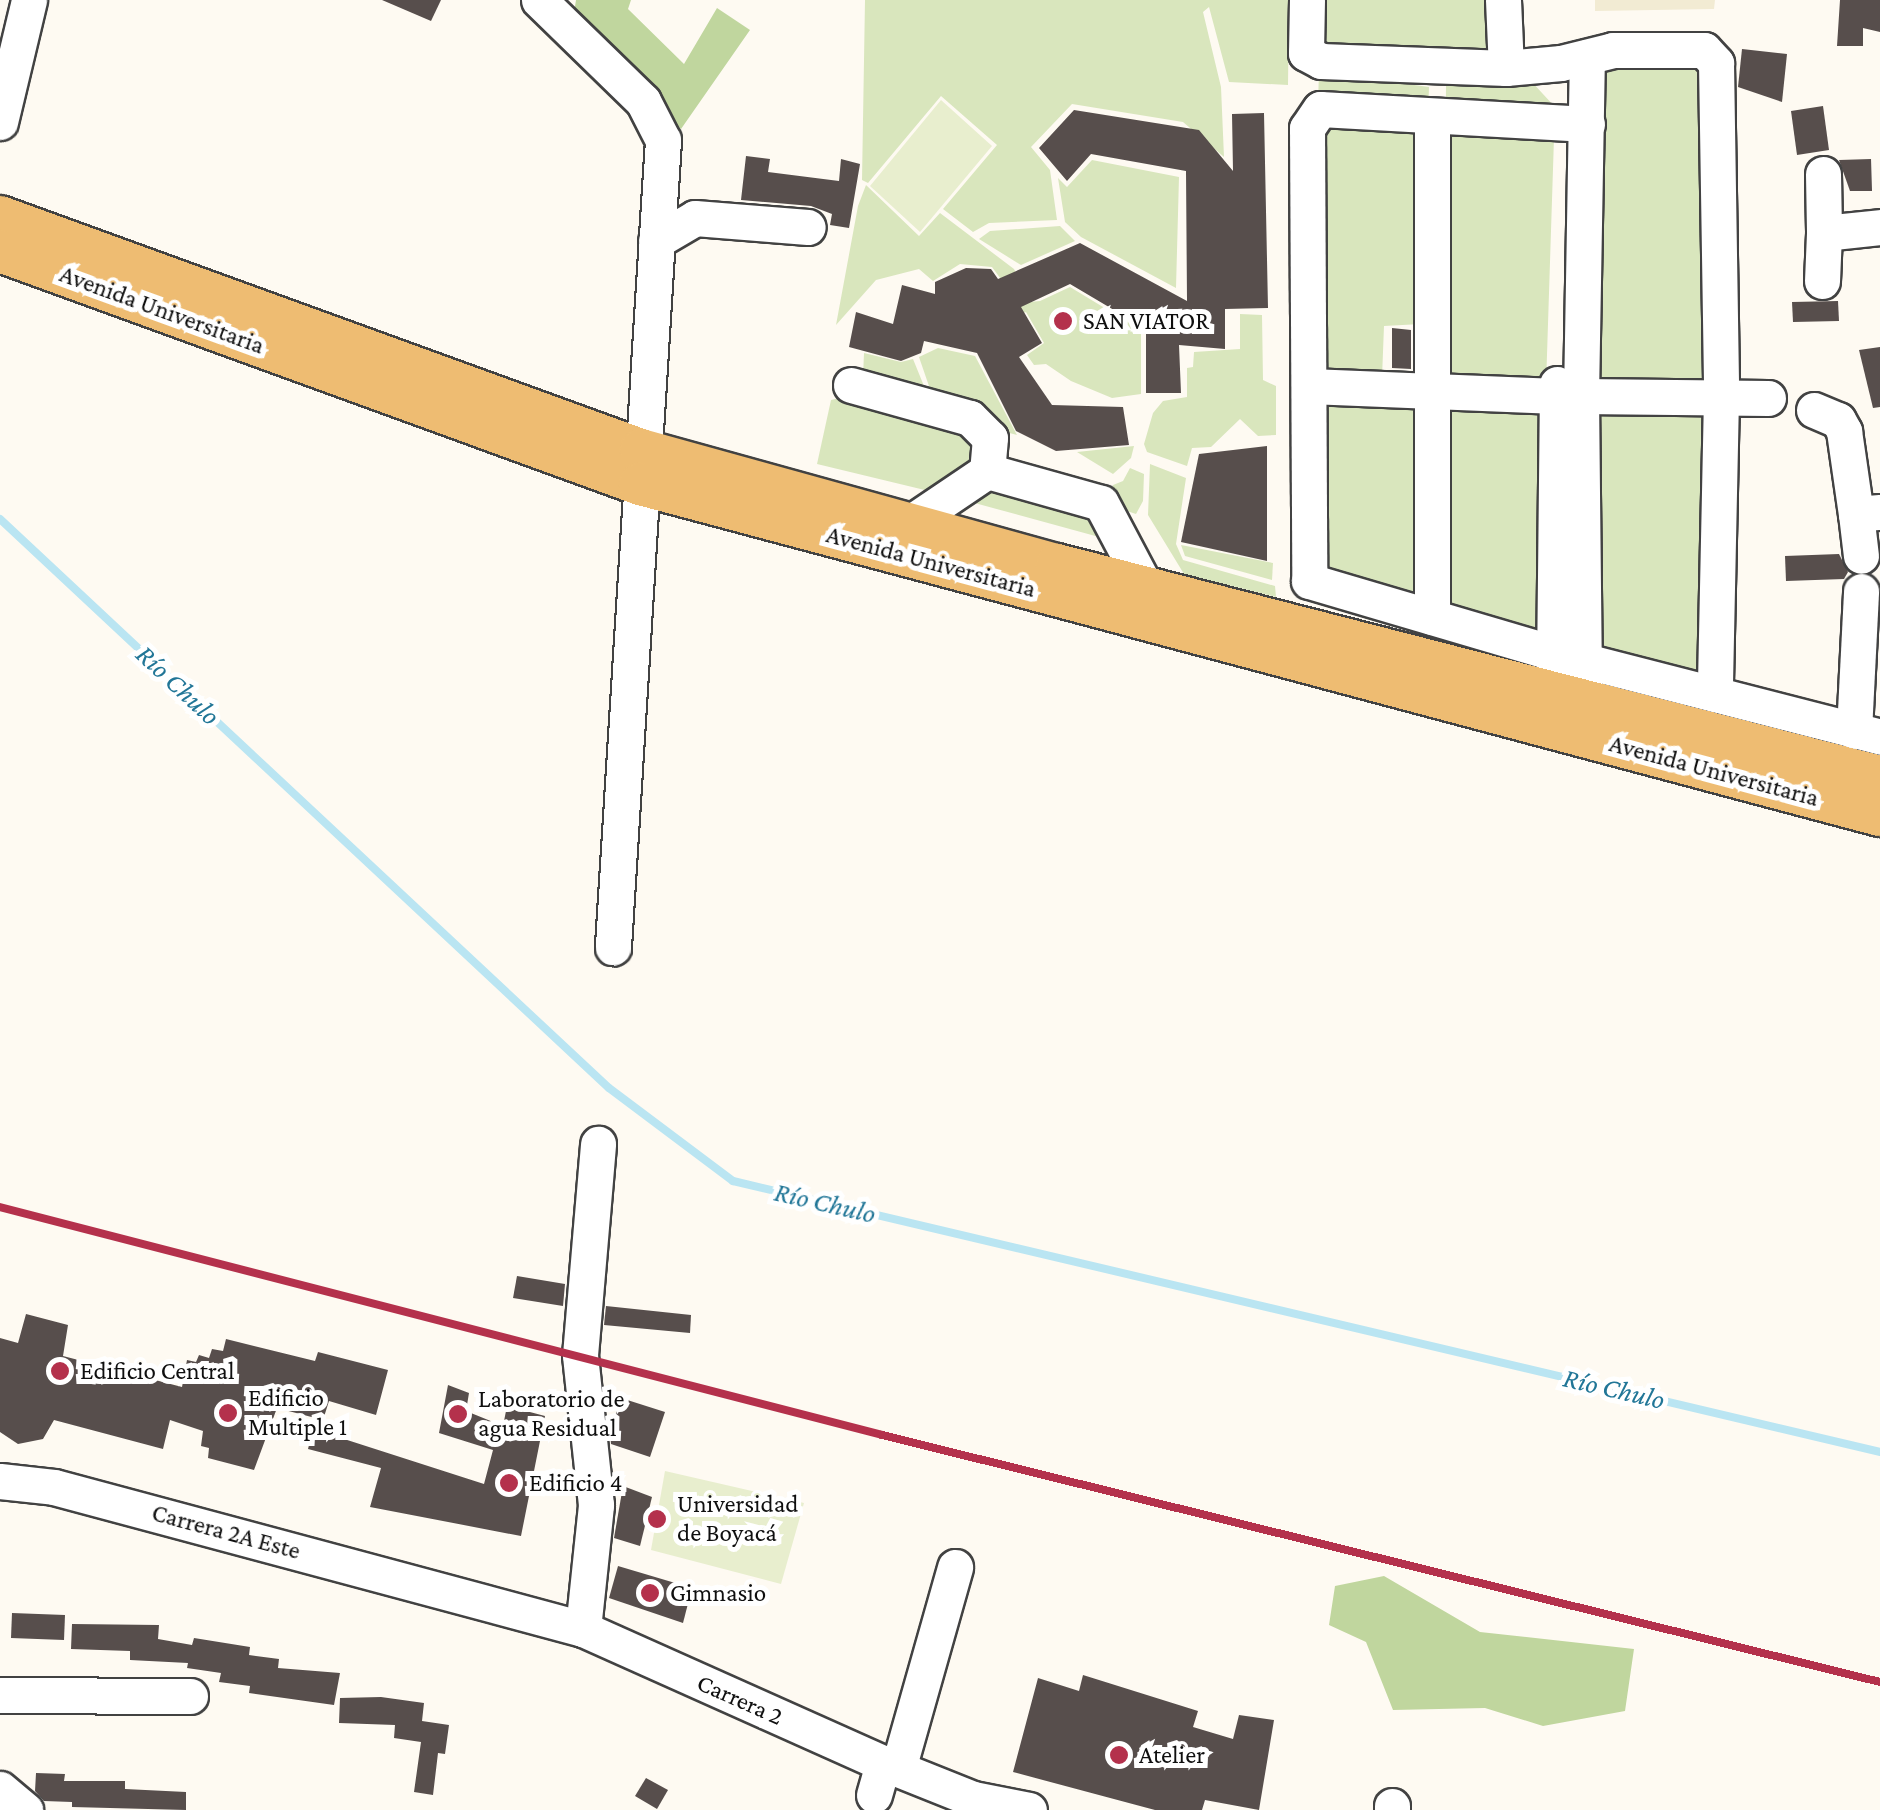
<!DOCTYPE html>
<html>
<head>
<meta charset="utf-8">
<style>
  body { margin:0 }
  #map { position:relative; width:1880px; height:1810px; overflow:hidden; background:#fefaf2; font-family:"Crimson Pro",serif }
  div>[style] { position:absolute }
  .farmland>* { inset:0; background:#f2ebd3 }
  .green>* { inset:0; background:#d9e6bd }
  .forest>* { inset:0; background:#c0d69e }
  .pitch>* { inset:0; background:#e8eece }
  .stream>* { height:8px; margin:-4px; padding:0 4px; transform-origin:4px; border-radius:4px; background:#bae5f2 }
  .building>* { inset:0; background:#574e4c }
  .roads { filter:drop-shadow(2px 0 #424242) drop-shadow(-2px 0 #424242) drop-shadow(0 2px #424242) drop-shadow(0 -2px #424242) }
  .minor>* { height:35px; margin:-17.5px; padding:0 17.5px; transform-origin:17.5px; border-radius:17.5px; background:#fff }
  .major>* { height:42px; margin:-21px; padding:0 21px; transform-origin:21px; border-radius:21px; background:#eebc72 }
  .rail>* { height:8px; margin:-4px; padding:0 4px; transform-origin:4px; border-radius:4px; background:#b4314c }
  .dots>* { width:28px; height:28px; translate:-50% -50%; box-sizing:border-box; border:5px solid #fff; border-radius:50% }
  span { translate:-50% -50%; white-space:nowrap; text-align:center; line-height:1.15; -webkit-text-stroke:10px #fff; paint-order:stroke }
  .street-label { font-size:25px; color:#0f0f0f }
  .poi-label { font-size:25px; color:#0f0f0f }
  .left { translate:0 -50%; text-align:left }
  .water-label { font-size:28px; color:#217697; font-style:italic }
</style>
</head>
<body>
<div id="map">
  <div class="farmland">
    <div style="clip-path:polygon(1595px 0,1715px 0,1714px 9px,1595px 11px)"></div>
  </div>
  <div class="green">
    <div style="clip-path:polygon(865px 0,1289px 0,1288px 85px,1229px 82px,1209px 7px,1203px 12px,1221px 87px,1224px 157px,1183px 122px,1072px 104px,1031px 147px,1050px 170px,1057px 220px,989px 223px,973px 232px,943px 209px,997px 145px,941px 96px,868px 183px,862px 180px)"></div>
    <div style="clip-path:polygon(1321px 0,1486px 0,1485px 13px,1499px 39px,1488px 61px,1320px 45px)"></div>
    <div style="clip-path:polygon(1614px 54px,1714px 61px,1709px 397px,1590px 385px,1592px 112px)"></div>
    <div style="clip-path:polygon(1519px 68px,1555px 107px,1546px 386px,1444px 383px,1446px 84px,1508px 85px)"></div>
    <div style="clip-path:polygon(1319px 72px,1429px 87px,1421px 324px,1384px 326px,1382px 378px,1309px 376px)"></div>
    <div style="clip-path:polygon(1092px 160px,1179px 177px,1176px 288px,1081px 237px,1065px 222px,1058px 178px,1067px 187px)"></div>
    <div style="clip-path:polygon(866px 185px,919px 236px,940px 213px,1014px 269px,1021px 283px,1009px 290px,992px 267px,960px 264px,933px 281px,919px 269px,876px 280px,836px 325px,858px 206px)"></div>
    <div style="clip-path:polygon(1060px 226px,1075px 241px,1021px 265px,979px 239px,990px 231px)"></div>
    <div style="clip-path:polygon(1070px 287px,1141px 330px,1141px 394px,1112px 398px,1071px 381px,1046px 364px,1034px 365px,1027px 355px,1044px 343px,1026px 312px,1019px 315px,1019px 303px,1040px 301px)"></div>
    <div style="clip-path:polygon(1240px 314px,1262px 315px,1263px 380px,1276px 386px,1276px 435px,1258px 436px,1240px 419px,1211px 447px,1192px 448px,1187px 466px,1147px 452px,1144px 444px,1153px 413px,1163px 401px,1187px 397px,1187px 368px,1193px 367px,1194px 352px,1240px 349px)"></div>
    <div style="clip-path:polygon(938px 348px,975px 356px,1017px 435px,987px 427px,931px 392px,919px 357px)"></div>
    <div style="clip-path:polygon(864px 353px,901px 362px,913px 359px,926px 391px,863px 377px)"></div>
    <div style="clip-path:polygon(1317px 396px,1425px 403px,1422px 605px,1319px 574px)"></div>
    <div style="clip-path:polygon(844px 397px,960px 428px,974px 444px,972px 466px,933px 492px,817px 464px,831px 400px)"></div>
    <div style="clip-path:polygon(1444px 399px,1548px 403px,1539px 641px,1442px 611px)"></div>
    <div style="clip-path:polygon(1557px 404px,1711px 415px,1701px 681px,1558px 645px)"></div>
    <div style="clip-path:polygon(1134px 446px,1131px 458px,1113px 474px,1077px 452px)"></div>
    <div style="clip-path:polygon(1150px 464px,1186px 478px,1176px 544px,1183px 560px,1275px 586px,1276px 597px,1184px 574px,1148px 515px)"></div>
    <div style="clip-path:polygon(1130px 468px,1144px 474px,1143px 501px,1136px 514px,1127px 511px,1123px 516px,1111px 497px,1113px 485px,1123px 481px)"></div>
    <div style="clip-path:polygon(983px 487px,1098px 516px,1109px 530px,1099px 537px,971px 502px)"></div>
    <div style="clip-path:polygon(1181px 545px,1273px 563px,1272px 580px,1185px 556px)"></div>
  </div>
  <div class="forest">
    <div style="clip-path:polygon(576px 0,631px 0,628px 9px,684px 64px,717px 8px,750px 30px,681px 129px,573px 19px)"></div>
    <div style="clip-path:polygon(1384px 1576px,1480px 1632px,1634px 1649px,1625px 1711px,1543px 1726px,1485px 1708px,1393px 1710px,1366px 1642px,1329px 1625px,1335px 1586px)"></div>
  </div>
  <div class="pitch">
    <div style="clip-path:polygon(941px 100px,992px 146px,920px 232px,870px 186px)"></div>
    <div style="clip-path:polygon(665px 1471px,804px 1503px,781px 1584px,651px 1550px)"></div>
  </div>
  <div class="stream">
    <div style="left:0;top:519px;width:833px;rotate:43.06deg"></div>
    <div style="left:609px;top:1088px;width:155px;rotate:36.9deg"></div>
    <div style="left:733px;top:1181px;width:1179px;rotate:13.29deg"></div>
  </div>
  <div class="building">
    <div style="clip-path:polygon(382px 0,441px 0,431px 21px)"></div>
    <div style="clip-path:polygon(1840px 0,1880px 0,1880px 32px,1863px 28px,1863px 46px,1837px 46px)"></div>
    <div style="clip-path:polygon(1742px 49px,1787px 54px,1782px 102px,1738px 87px)"></div>
    <div style="clip-path:polygon(1823px 106px,1829px 150px,1797px 155px,1791px 111px)"></div>
    <div style="clip-path:polygon(1074px 110px,1199px 130px,1233px 171px,1232px 114px,1264px 113px,1268px 308px,1225px 309px,1225px 349px,1179px 345px,1181px 393px,1146px 393px,1146px 329px,1070px 284px,1021px 307px,1042px 343px,1019px 357px,1052px 405px,1123px 407px,1129px 445px,1056px 451px,1016px 431px,977px 353px,924px 341px,921px 353px,901px 361px,849px 347px,856px 312px,893px 324px,902px 285px,935px 294px,935px 282px,966px 268px,991px 269px,998px 279px,1080px 243px,1187px 301px,1186px 171px,1091px 154px,1067px 181px,1039px 148px)"></div>
    <div style="clip-path:polygon(746px 156px,770px 159px,768px 172px,839px 181px,841px 159px,860px 164px,849px 228px,830px 225px,832px 214px,811px 206px,741px 200px)"></div>
    <div style="clip-path:polygon(1871px 159px,1872px 191px,1850px 191px,1839px 160px)"></div>
    <div style="clip-path:polygon(1838px 301px,1839px 321px,1793px 322px,1792px 302px)"></div>
    <div style="clip-path:polygon(1392px 328px,1411px 330px,1411px 369px,1392px 368px)"></div>
    <div style="clip-path:polygon(1880px 347px,1880px 407px,1873px 408px,1859px 350px)"></div>
    <div style="clip-path:polygon(1267px 446px,1267px 561px,1181px 542px,1199px 454px)"></div>
    <div style="clip-path:polygon(1839px 554px,1848px 572px,1844px 579px,1786px 581px,1785px 556px)"></div>
    <div style="clip-path:polygon(517px 1276px,565px 1284px,563px 1306px,513px 1298px)"></div>
    <div style="clip-path:polygon(606px 1306px,691px 1315px,690px 1333px,604px 1325px)"></div>
    <div style="clip-path:polygon(26px 1314px,68px 1325px,63px 1356px,182px 1387px,187px 1360px,196px 1362px,199px 1355px,209px 1358px,212px 1349px,223px 1351px,226px 1339px,315px 1361px,318px 1352px,388px 1370px,376px 1415px,329px 1401px,323px 1420px,277px 1408px,254px 1470px,208px 1458px,209px 1448px,201px 1446px,203px 1431px,170px 1420px,163px 1449px,54px 1420px,43px 1439px,18px 1444px,0 1432px,0 1338px,18px 1343px)"></div>
    <div style="clip-path:polygon(448px 1385px,469px 1393px,466px 1411px,503px 1426px,507px 1406px,545px 1416px,521px 1536px,370px 1507px,381px 1468px,308px 1449px,313px 1429px,484px 1484px,493px 1450px,439px 1433px)"></div>
    <div style="clip-path:polygon(621px 1398px,665px 1412px,650px 1457px,611px 1444px,610px 1432px)"></div>
    <div style="clip-path:polygon(623px 1486px,652px 1497px,640px 1546px,614px 1538px)"></div>
    <div style="clip-path:polygon(618px 1566px,692px 1588px,683px 1623px,609px 1598px)"></div>
    <div style="clip-path:polygon(12px 1613px,65px 1615px,64px 1640px,11px 1638px)"></div>
    <div style="clip-path:polygon(72px 1624px,159px 1625px,158px 1639px,192px 1645px,194px 1638px,250px 1647px,249px 1655px,279px 1659px,278px 1668px,340px 1673px,334px 1705px,249px 1693px,250px 1686px,219px 1682px,221px 1673px,187px 1668px,188px 1663px,130px 1660px,130px 1651px,71px 1649px)"></div>
    <div style="clip-path:polygon(1083px 1675px,1198px 1711px,1193px 1727px,1233px 1739px,1239px 1715px,1274px 1720px,1259px 1810px,1205px 1800px,1202px 1810px,1155px 1810px,1013px 1772px,1038px 1678px,1079px 1691px)"></div>
    <div style="clip-path:polygon(381px 1697px,424px 1703px,422px 1721px,449px 1725px,445px 1754px,438px 1753px,433px 1795px,414px 1792px,421px 1742px,394px 1738px,395px 1725px,339px 1723px,340px 1698px)"></div>
    <div style="clip-path:polygon(36px 1773px,65px 1774px,64px 1781px,125px 1781px,125px 1789px,186px 1792px,186px 1810px,72px 1807px,72px 1802px,44px 1801px,35px 1791px)"></div>
    <div style="clip-path:polygon(646px 1778px,668px 1790px,657px 1809px,635px 1796px)"></div>
  </div>
  <div class="roads">
    <div class="minor">
      <div style="left:539px;top:0;width:145px;rotate:44.2deg"></div>
      <div style="left:643px;top:101px;width:44px;rotate:62.9deg"></div>
      <div style="left:663px;top:140px;width:809px;rotate:93.55deg"></div>
      <div style="left:1307px;top:0;width:53px;rotate:91.1deg"></div>
      <div style="left:1306px;top:53px;width:17px;rotate:28deg"></div>
      <div style="left:1321px;top:61px;width:185px;rotate:2.2deg"></div>
      <div style="left:1506px;top:68px;width:55px;rotate:-5.2deg"></div>
      <div style="left:1561px;top:63px;width:54px;rotate:-14deg"></div>
      <div style="left:1613px;top:50px;width:91px"></div>
      <div style="left:1704px;top:50px;width:18px;rotate:47deg"></div>
      <div style="left:1716px;top:63px;width:334px;rotate:89.1deg"></div>
      <div style="left:1721px;top:397px;width:297px;rotate:91.2deg"></div>
      <div style="left:1503px;top:0;width:68px;rotate:87.5deg"></div>
      <div style="left:0;top:122px;width:125px;rotate:-76.6deg"></div>
      <div style="left:1587px;top:124px;width:267px;rotate:-176.8deg"></div>
      <div style="left:1320px;top:109px;width:23px;rotate:124deg"></div>
      <div style="left:1307px;top:128px;width:453px;rotate:89.7deg"></div>
      <div style="left:1309px;top:581px;width:255px;rotate:16.4deg"></div>
      <div style="left:1554px;top:653px;width:337px;rotate:14.4deg"></div>
      <div style="left:1823px;top:174px;width:59px;rotate:89deg"></div>
      <div style="left:1824px;top:233px;width:56px;rotate:-6.1deg"></div>
      <div style="left:656px;top:241px;width:45px;rotate:-30.5deg"></div>
      <div style="left:695px;top:218px;width:113px;rotate:4.6deg"></div>
      <div style="left:1822px;top:281px;width:48px;rotate:-87.6deg"></div>
      <div style="left:851px;top:385px;width:123px;rotate:15.5deg"></div>
      <div style="left:970px;top:418px;width:28px;rotate:45deg"></div>
      <div style="left:990px;top:438px;width:33px;rotate:95deg"></div>
      <div style="left:1309px;top:386px;width:248px;rotate:2.3deg"></div>
      <div style="left:1581px;top:396px;width:187px;rotate:0.6deg"></div>
      <div style="left:1814px;top:410px;width:26px;rotate:23deg"></div>
      <div style="left:1838px;top:420px;width:13px;rotate:61deg"></div>
      <div style="left:1844px;top:431px;width:84px;rotate:81.8deg"></div>
      <div style="left:1856px;top:514px;width:24px;rotate:-5deg"></div>
      <div style="left:1856px;top:514px;width:42px;rotate:83.2deg"></div>
      <div style="left:907px;top:525px;width:97px;rotate:-34deg"></div>
      <div style="left:987px;top:471px;width:118px;rotate:15.7deg"></div>
      <div style="left:1101px;top:503px;width:96px;rotate:62.1deg"></div>
      <div style="left:1432px;top:617px;width:500px;rotate:-90deg"></div>
      <div style="left:1554px;top:672px;width:288px;rotate:-89.4deg"></div>
      <div style="left:1584px;top:683px;width:287px;rotate:-90.6deg"></div>
      <div style="left:1581px;top:396px;width:339px;rotate:-89deg"></div>
      <div style="left:1854px;top:731px;width:140px;rotate:-87.1deg"></div>
      <div style="left:0;top:1481px;width:54px;rotate:6.3deg"></div>
      <div style="left:54px;top:1487px;width:548px;rotate:15.03deg"></div>
      <div style="left:583px;top:1629px;width:329px;rotate:24.1deg"></div>
      <div style="left:883px;top:1763px;width:97px;rotate:21.8deg"></div>
      <div style="left:973px;top:1799px;width:57px;rotate:11.1deg"></div>
      <div style="left:583px;top:1629px;width:125px;rotate:-84deg"></div>
      <div style="left:596px;top:1505px;width:151px;rotate:-96.1deg"></div>
      <div style="left:580px;top:1355px;width:212px;rotate:-85.1deg"></div>
      <div style="left:0;top:1695px;width:190px;rotate:0.3deg"></div>
      <div style="left:898px;top:1769px;width:210px;rotate:-74.2deg"></div>
      <div style="left:0;top:1789px;width:33px;rotate:40deg"></div>
      <div style="left:874px;top:1795px;width:33px;rotate:-74deg"></div>
      <div style="left:1392px;top:1810px;width:4px;rotate:-90deg"></div>
    </div>
    <div class="major">
      <div style="left:0;top:217px;width:682px;rotate:19.98deg"></div>
      <div style="left:641px;top:450px;width:432px;rotate:15.5deg"></div>
      <div style="left:1057px;top:565px;width:850px;rotate:14.45deg"></div>
      <div style="left:0;top:251px;width:681px;rotate:20deg"></div>
      <div style="left:640px;top:484px;width:1283px;rotate:14.95deg"></div>
    </div>
  </div>
  <div class="rail">
    <div style="left:0;top:1207px;width:911px;rotate:14.49deg"></div>
    <div style="left:882px;top:1435px;width:1028px;rotate:13.9deg"></div>
  </div>
  <div class="dots">
    <div style="left:1063px;top:321px;background:#b4314c"></div>
    <div style="left:60px;top:1371px;background:#b4314c"></div>
    <div style="left:228px;top:1413px;background:#b4314c"></div>
    <div style="left:458px;top:1414px;background:#b4314c"></div>
    <div style="left:509px;top:1483px;background:#b4314c"></div>
    <div style="left:657px;top:1519px;background:#b4314c"></div>
    <div style="left:650px;top:1593px;background:#b4314c"></div>
    <div style="left:1119px;top:1755px;background:#b4314c"></div>
  </div>
  <div class="street-label">
    <span style="left:162px;top:310px;rotate:20deg">Avenida Universitaria</span>
    <span style="left:931px;top:562px;rotate:15deg">Avenida Universitaria</span>
    <span style="left:1714px;top:771px;rotate:15deg">Avenida Universitaria</span>
    <span style="left:226px;top:1532px;rotate:15deg">Carrera 2A Este</span>
    <span style="left:740px;top:1700px;rotate:24deg">Carrera 2</span>
  </div>
  <div class="poi-label">
    <span class="left" style="left:1083px;top:321px">SAN VIATOR</span>
    <span class="left" style="left:80px;top:1371px">Edificio Central</span>
    <span class="left" style="left:248px;top:1413px">Edificio<br>Multiple 1</span>
    <span class="left" style="left:478px;top:1414px">Laboratorio de<br>agua Residual</span>
    <span class="left" style="left:529px;top:1483px">Edificio 4</span>
    <span class="left" style="left:677px;top:1519px">Universidad<br>de Boyacá</span>
    <span class="left" style="left:670px;top:1593px">Gimnasio</span>
    <span class="left" style="left:1139px;top:1755px">Atelier</span>
  </div>
  <div class="water-label">
    <span style="left:178px;top:685px;rotate:43deg">Río Chulo</span>
    <span style="left:825px;top:1203px;rotate:13deg">Río Chulo</span>
    <span style="left:1614px;top:1389px;rotate:13deg">Río Chulo</span>
  </div>
</div>
</body>
</html>
